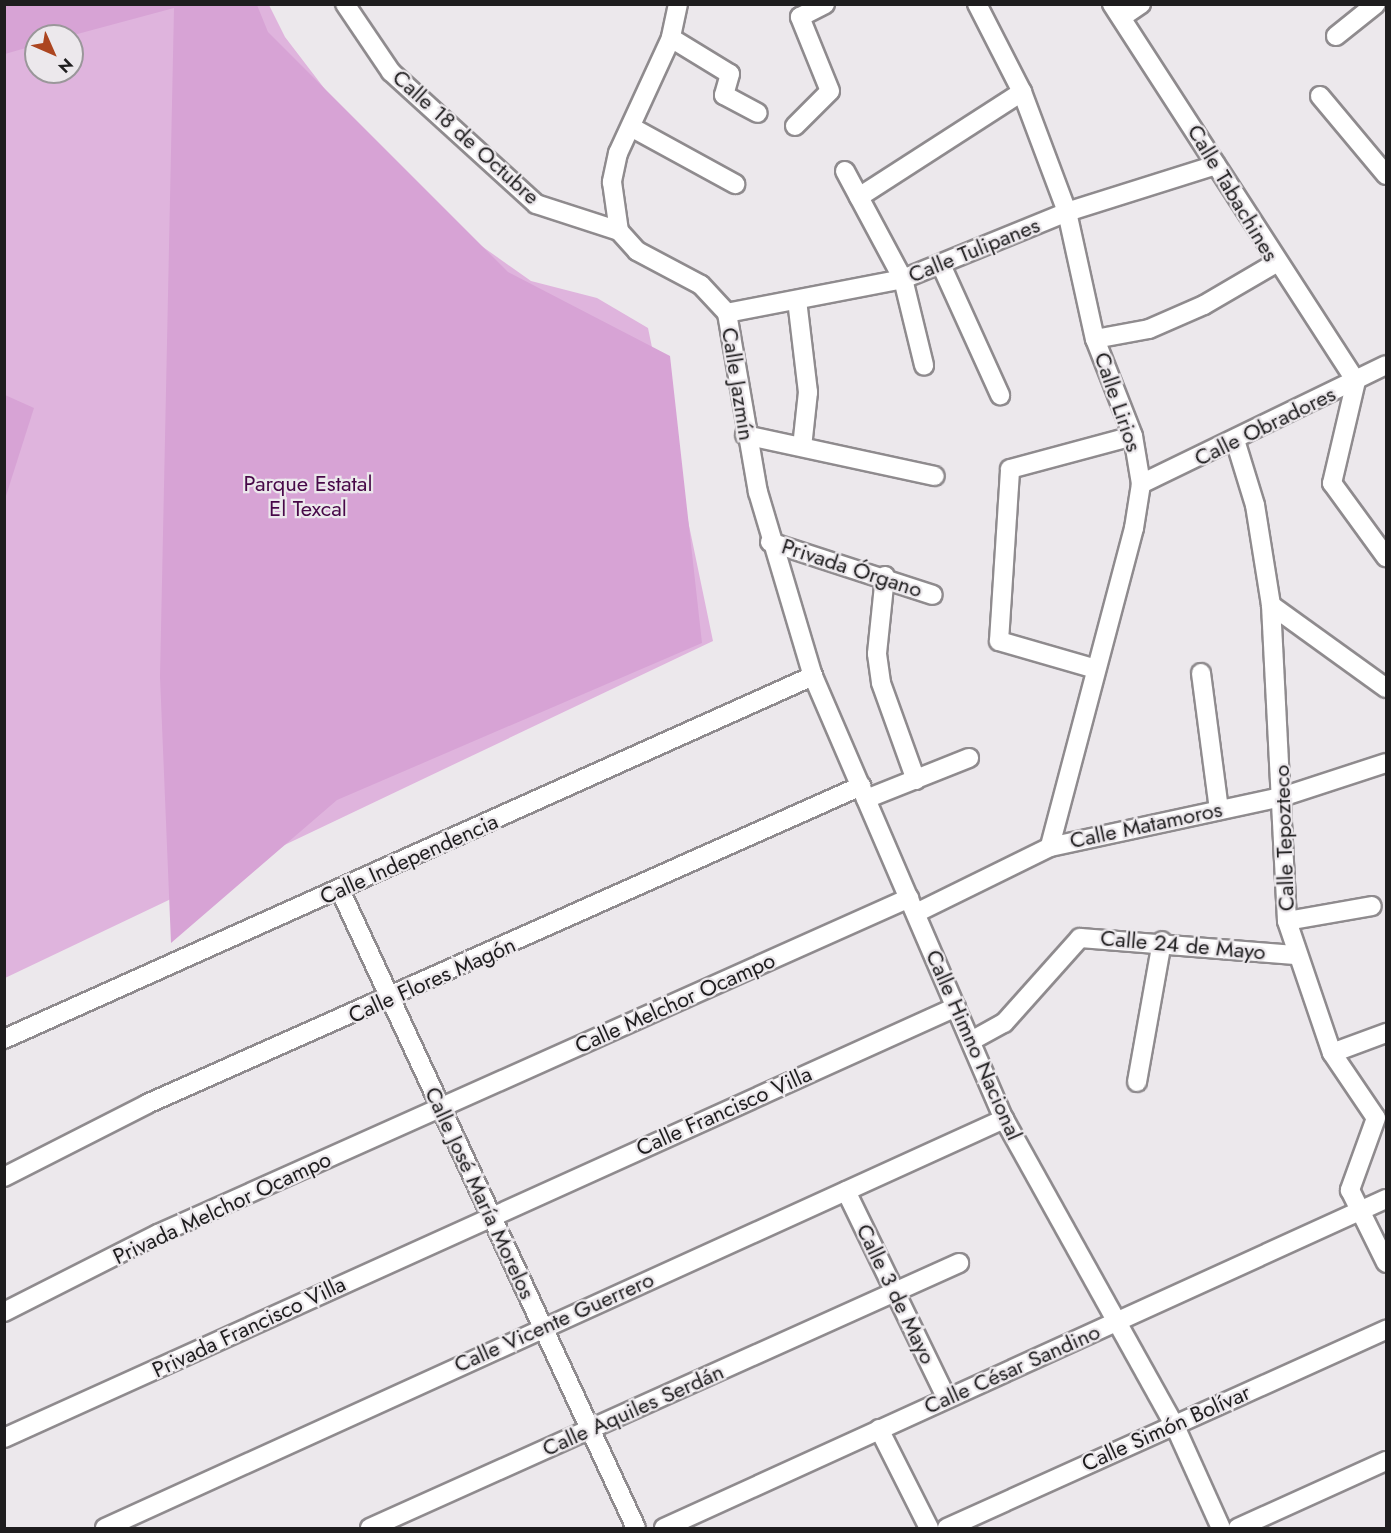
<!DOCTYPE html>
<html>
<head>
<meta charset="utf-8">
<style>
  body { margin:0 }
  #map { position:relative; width:1391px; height:1533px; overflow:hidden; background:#ece8ec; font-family:Jost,sans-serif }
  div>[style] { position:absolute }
  .green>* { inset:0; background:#dfb4dd }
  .forest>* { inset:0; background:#d7a3d5 }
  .roads { filter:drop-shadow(2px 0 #8f8b8e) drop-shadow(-2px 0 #8f8b8e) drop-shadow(0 2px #8f8b8e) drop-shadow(0 -2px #8f8b8e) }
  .street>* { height:18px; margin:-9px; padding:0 9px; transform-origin:9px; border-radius:9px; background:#fff }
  span { translate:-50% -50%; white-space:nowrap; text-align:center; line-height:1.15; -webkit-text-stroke:4.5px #ece8ec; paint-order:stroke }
  .street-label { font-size:22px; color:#1e1d1e }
  .park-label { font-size:22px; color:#470848 }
  .frame { position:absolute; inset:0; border:6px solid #1e1d1e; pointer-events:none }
  .north { position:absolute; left:24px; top:24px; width:60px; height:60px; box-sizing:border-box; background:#ece8ec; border:2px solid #9a979a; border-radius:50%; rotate:135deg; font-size:16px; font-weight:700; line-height:24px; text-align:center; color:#1e1d1e }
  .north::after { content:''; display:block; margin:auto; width:21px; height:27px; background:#ac4520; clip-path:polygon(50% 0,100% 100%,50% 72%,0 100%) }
</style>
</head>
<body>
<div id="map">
  <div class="green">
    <div style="clip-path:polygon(evenodd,4px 5px,269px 5px,285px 37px,337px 105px,425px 206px,531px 281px,597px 298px,648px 328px,713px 641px,5px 978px,4px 5px,36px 36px,72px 36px,72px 72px,36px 72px,36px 36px)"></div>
  </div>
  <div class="forest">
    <div style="clip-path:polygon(5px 4px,257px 5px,268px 32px,508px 272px,670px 356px,702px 643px,337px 800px,171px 943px,160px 677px,174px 8px,70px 36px,36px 36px,36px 45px,5px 54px)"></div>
    <div style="clip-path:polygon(5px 395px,34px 408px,5px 499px)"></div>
  </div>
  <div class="roads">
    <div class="street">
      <div style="left:345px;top:4px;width:82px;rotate:55.9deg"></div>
      <div style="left:391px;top:72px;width:196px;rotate:42.3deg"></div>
      <div style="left:536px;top:204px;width:87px;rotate:18deg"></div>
      <div style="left:678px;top:4px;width:35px;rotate:102deg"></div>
      <div style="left:671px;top:38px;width:127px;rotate:114.7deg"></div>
      <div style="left:618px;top:153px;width:30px;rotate:102deg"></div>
      <div style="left:612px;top:182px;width:49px;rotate:81.9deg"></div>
      <div style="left:619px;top:231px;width:27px;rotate:48deg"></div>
      <div style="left:637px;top:251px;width:72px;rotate:28deg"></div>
      <div style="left:701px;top:285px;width:38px;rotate:47deg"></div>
      <div style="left:727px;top:313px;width:182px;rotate:80.2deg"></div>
      <div style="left:758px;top:492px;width:192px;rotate:73.4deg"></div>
      <div style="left:813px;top:676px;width:482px;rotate:66.7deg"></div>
      <div style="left:1004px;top:1119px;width:349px;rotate:60.9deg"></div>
      <div style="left:1174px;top:1424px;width:114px;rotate:65.7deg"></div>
      <div style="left:977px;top:4px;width:99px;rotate:62.9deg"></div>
      <div style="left:1022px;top:92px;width:128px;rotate:69.4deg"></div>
      <div style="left:1067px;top:212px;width:130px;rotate:77.6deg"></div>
      <div style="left:1095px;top:339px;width:104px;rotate:68.6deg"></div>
      <div style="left:1133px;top:436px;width:49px;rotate:80.5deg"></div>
      <div style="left:1141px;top:484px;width:45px;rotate:99deg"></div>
      <div style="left:1134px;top:528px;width:330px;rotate:104.8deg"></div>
      <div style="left:1112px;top:4px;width:449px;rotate:57.1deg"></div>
      <div style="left:1356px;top:381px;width:105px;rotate:103.2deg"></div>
      <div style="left:1332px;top:483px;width:92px;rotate:53.9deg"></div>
      <div style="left:1122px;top:17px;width:23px;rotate:-34deg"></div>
      <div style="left:1336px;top:36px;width:51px;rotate:-38.7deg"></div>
      <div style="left:671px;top:38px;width:69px;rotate:31.4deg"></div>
      <div style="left:730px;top:74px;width:22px;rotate:106deg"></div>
      <div style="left:724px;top:95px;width:38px;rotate:28deg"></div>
      <div style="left:1320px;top:96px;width:103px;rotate:50.1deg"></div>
      <div style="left:795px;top:126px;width:49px;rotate:-45deg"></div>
      <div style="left:830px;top:91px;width:80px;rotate:-112.1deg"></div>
      <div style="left:800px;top:17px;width:28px;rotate:-27deg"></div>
      <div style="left:631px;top:127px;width:119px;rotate:28.7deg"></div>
      <div style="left:845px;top:171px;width:123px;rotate:61.8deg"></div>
      <div style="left:903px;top:279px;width:89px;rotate:76.3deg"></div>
      <div style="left:859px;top:197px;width:194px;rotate:-32.8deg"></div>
      <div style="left:942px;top:267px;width:141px;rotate:65.6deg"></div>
      <div style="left:797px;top:300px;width:93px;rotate:83.2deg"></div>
      <div style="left:808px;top:392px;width:55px;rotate:96.2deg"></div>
      <div style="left:727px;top:313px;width:179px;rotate:-10.9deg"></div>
      <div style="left:903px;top:279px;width:177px;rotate:-22.2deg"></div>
      <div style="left:1067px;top:212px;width:156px;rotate:-17.5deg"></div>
      <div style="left:1095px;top:339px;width:55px;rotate:-10.5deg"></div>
      <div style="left:1149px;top:329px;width:60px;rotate:-23.6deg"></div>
      <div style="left:1204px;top:305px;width:83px;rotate:-30.3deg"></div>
      <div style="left:745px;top:435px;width:194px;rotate:12.2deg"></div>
      <div style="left:1235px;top:440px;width:68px;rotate:72.9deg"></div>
      <div style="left:1255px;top:505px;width:101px;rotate:80.9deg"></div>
      <div style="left:1271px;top:605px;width:316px;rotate:87.1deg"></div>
      <div style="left:1287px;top:921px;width:139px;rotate:71.2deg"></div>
      <div style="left:1332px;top:1053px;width:78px;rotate:55.9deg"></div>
      <div style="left:1376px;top:1118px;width:77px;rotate:109.9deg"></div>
      <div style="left:1350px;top:1190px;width:81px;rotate:63.7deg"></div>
      <div style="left:1141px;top:484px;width:272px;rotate:-25.9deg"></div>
      <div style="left:770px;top:542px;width:171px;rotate:18deg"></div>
      <div style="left:885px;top:576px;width:78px;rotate:95.9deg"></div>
      <div style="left:877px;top:654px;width:29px;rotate:82deg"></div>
      <div style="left:881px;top:683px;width:103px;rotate:70.2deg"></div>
      <div style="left:1271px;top:605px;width:142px;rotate:35.8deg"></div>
      <div style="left:1096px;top:669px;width:101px;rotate:-163.9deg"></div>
      <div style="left:999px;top:641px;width:172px;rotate:-86.3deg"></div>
      <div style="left:1010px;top:469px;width:127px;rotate:-15deg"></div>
      <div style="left:1201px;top:673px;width:137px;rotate:82.5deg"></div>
      <div style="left:866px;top:799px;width:111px;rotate:-21.7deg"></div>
      <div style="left:340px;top:890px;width:703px;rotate:65.11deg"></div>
      <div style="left:916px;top:913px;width:149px;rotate:-26.2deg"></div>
      <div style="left:1050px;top:847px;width:240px;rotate:-12.2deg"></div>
      <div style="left:1285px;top:796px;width:106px;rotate:-18.1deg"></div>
      <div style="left:1287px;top:921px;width:86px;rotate:-10deg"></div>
      <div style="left:4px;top:1039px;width:887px;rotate:-24.17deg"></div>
      <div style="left:971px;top:1041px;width:38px;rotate:-29deg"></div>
      <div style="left:1004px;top:1023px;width:114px;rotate:-48.2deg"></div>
      <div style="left:1080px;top:938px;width:216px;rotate:4.5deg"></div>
      <div style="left:1332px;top:1053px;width:58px;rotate:-20.3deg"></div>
      <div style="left:1137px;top:1082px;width:143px;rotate:-79.9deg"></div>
      <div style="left:4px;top:1177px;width:161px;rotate:-27deg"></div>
      <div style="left:147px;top:1104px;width:782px;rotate:-24.01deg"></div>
      <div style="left:846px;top:1191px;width:229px;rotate:64.1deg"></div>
      <div style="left:4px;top:1312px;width:173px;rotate:-26.9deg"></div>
      <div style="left:158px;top:1234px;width:823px;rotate:-24.1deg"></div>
      <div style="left:879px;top:1429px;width:111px;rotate:63.2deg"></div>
      <div style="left:4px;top:1438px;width:1045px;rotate:-24.36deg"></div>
      <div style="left:105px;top:1528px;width:988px;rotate:-24.46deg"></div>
      <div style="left:370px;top:1528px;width:646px;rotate:-24.22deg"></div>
      <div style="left:664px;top:1528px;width:793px;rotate:-24.5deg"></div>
      <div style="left:947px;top:1528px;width:482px;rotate:-24.3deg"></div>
      <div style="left:1238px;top:1528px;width:162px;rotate:-24.4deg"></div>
    </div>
  </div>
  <div class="street-label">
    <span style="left:466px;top:137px;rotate:42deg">Calle 18 de Octubre</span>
    <span style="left:1233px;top:193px;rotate:59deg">Calle Tabachines</span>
    <span style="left:974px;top:250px;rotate:-22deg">Calle Tulipanes</span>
    <span style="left:738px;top:384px;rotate:81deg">Calle Jazmín</span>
    <span style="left:1118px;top:402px;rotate:71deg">Calle Lirios</span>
    <span style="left:1265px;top:426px;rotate:-26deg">Calle Obradores</span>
    <span style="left:852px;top:568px;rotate:18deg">Privada Órgano</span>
    <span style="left:1146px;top:825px;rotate:-12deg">Calle Matamoros</span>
    <span style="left:1284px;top:838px;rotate:-92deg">Calle Tepozteco</span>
    <span style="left:409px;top:859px;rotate:-24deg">Calle Independencia</span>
    <span style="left:1183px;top:945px;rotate:5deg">Calle 24 de Mayo</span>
    <span style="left:432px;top:980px;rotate:-24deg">Calle Flores Magón</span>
    <span style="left:675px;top:1003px;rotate:-24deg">Calle Melchor Ocampo</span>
    <span style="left:974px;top:1045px;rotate:66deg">Calle Himno Nacional</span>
    <span style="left:724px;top:1111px;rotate:-24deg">Calle Francisco Villa</span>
    <span style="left:480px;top:1193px;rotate:65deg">Calle José María Morelos</span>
    <span style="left:222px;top:1208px;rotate:-25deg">Privada Melchor Ocampo</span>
    <span style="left:896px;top:1294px;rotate:64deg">Calle 3 de Mayo</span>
    <span style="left:554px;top:1322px;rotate:-24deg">Calle Vicente Guerrero</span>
    <span style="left:249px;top:1327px;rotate:-25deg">Privada Francisco Villa</span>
    <span style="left:1012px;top:1369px;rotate:-24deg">Calle César Sandino</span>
    <span style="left:633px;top:1410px;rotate:-24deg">Calle Aquiles Serdán</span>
    <span style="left:1166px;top:1428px;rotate:-24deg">Calle Simón Bolívar</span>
  </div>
  <div class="park-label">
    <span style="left:308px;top:496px">Parque Estatal<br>El Texcal</span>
  </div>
  <div class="frame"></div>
  <div class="north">N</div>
</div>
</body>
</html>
